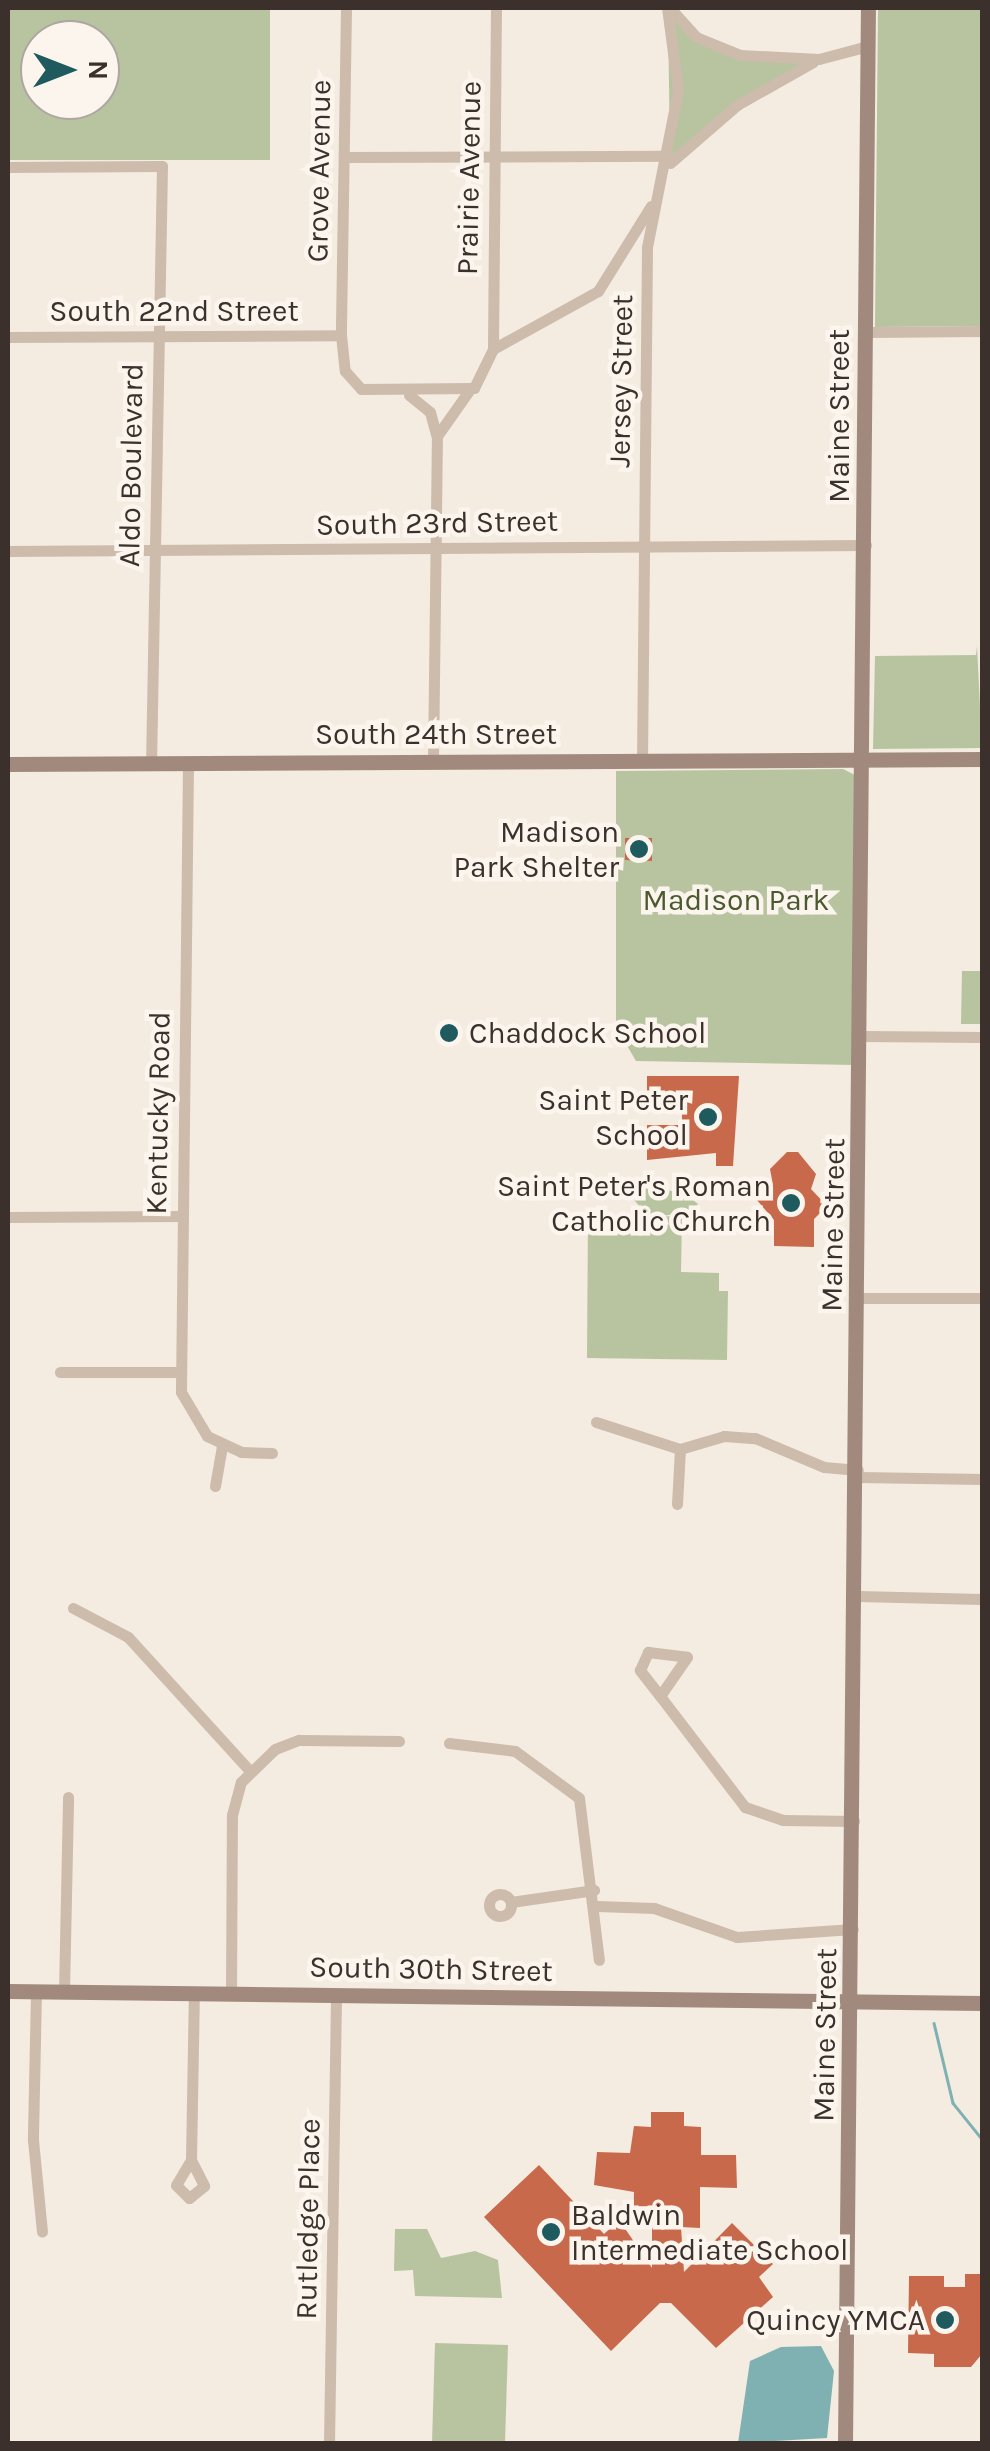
<!DOCTYPE html>
<html>
<head>
<meta charset="utf-8">
<style>
  body { margin:0 }
  #map { position:relative; width:990px; height:2451px; overflow:hidden; background:#f4ebe1; font-family:Karla,sans-serif }
  div>[style] { position:absolute }
  .green>* { inset:0; background:#b8c4a0 }
  .water>* { inset:0; background:#7fb0b2 }
  .stream>* { height:2.5px; margin:-1.25px; padding:0 1.25px; transform-origin:1.25px; border-radius:1.25px; background:#7fb0b2 }
  .building>* { inset:0; background:#c8694b }
  .street>* { height:11px; margin:-5.5px; padding:0 5.5px; transform-origin:5.5px; border-radius:5.5px; background:#cdbbac }
  .street>.ring { margin:-5.5px; padding:0; box-sizing:content-box; background:none; border:11px solid #cdbbac; border-radius:50% }
  .secondary>* { height:15px; margin:-7.5px; padding:0 7.5px; transform-origin:7.5px; border-radius:7.5px; background:#a18a7d }
  .dots>* { width:28px; height:28px; translate:-50% -50%; box-sizing:border-box; border:5px solid #fbf5ee; border-radius:50% }
  span { translate:-50% -50%; white-space:nowrap; text-align:center; line-height:1.15; -webkit-text-stroke:9px #fbf5ee; paint-order:stroke }
  .street-label { font-size:30px; color:#3b302b }
  .poi-label { font-size:30px; color:#3b302b }
  .right { translate:-100% -50%; text-align:right }
  .left { translate:0 -50%; text-align:left }
  .park-label { font-size:30px; color:#4a5a2e }
  .frame { position:absolute; inset:0; border:10px solid #3b302b; pointer-events:none }
  .north { position:absolute; left:20px; top:20px; width:100px; height:100px; box-sizing:border-box; background:#fbf5ee; border:2px solid #aea6a0; border-radius:50%; rotate:90deg; font-size:28px; font-weight:700; line-height:40px; text-align:center; color:#3b302b }
  .north::after { content:''; display:block; margin:auto; width:35px; height:45px; background:#1f5a5e; clip-path:polygon(50% 0,100% 100%,50% 72%,0 100%) }
</style>
</head>
<body>
<div id="map">
  <div class="green">
    <div style="clip-path:polygon(evenodd,8px 8px,270px 8px,270px 160px,8px 160px,8px 8px,40px 40px,100px 40px,100px 100px,40px 100px,40px 40px)"></div>
    <div style="clip-path:polygon(668px 8px,712px 47px,814px 60px,752px 94px,670px 161px)"></div>
    <div style="clip-path:polygon(878px 8px,982px 8px,982px 326px,875px 327px)"></div>
    <div style="clip-path:polygon(977px 646px,982px 748px,873px 749px,875px 656px,976px 655px)"></div>
    <div style="clip-path:polygon(843px 769px,855px 775px,855px 1065px,636px 1061px,616px 1027px,616px 771px)"></div>
    <div style="clip-path:polygon(962px 971px,982px 971px,982px 1024px,961px 1024px)"></div>
    <div style="clip-path:polygon(641px 1186px,684px 1193px,698px 1204px,691px 1212px,661px 1216px,682px 1217px,681px 1272px,719px 1273px,719px 1291px,728px 1291px,727px 1360px,587px 1358px,588px 1215px,648px 1216px,634px 1200px)"></div>
    <div style="clip-path:polygon(395px 2229px,427px 2229px,441px 2258px,475px 2251px,498px 2260px,502px 2298px,415px 2296px,413px 2270px,394px 2271px)"></div>
    <div style="clip-path:polygon(435px 2343px,508px 2345px,505px 2443px,432px 2443px)"></div>
  </div>
  <div class="water">
    <div style="clip-path:polygon(821px 2346px,834px 2371px,827px 2438px,738px 2443px,750px 2361px,781px 2347px)"></div>
  </div>
  <div class="stream">
    <div style="left:934px;top:2023px;width:82px;rotate:76.6deg"></div>
    <div style="left:953px;top:2103px;width:46px;rotate:51.1deg"></div>
  </div>
  <div class="building">
    <div style="clip-path:polygon(625px 838px,652px 838px,652px 861px,625px 860px)"></div>
    <div style="clip-path:polygon(647px 1076px,739px 1076px,733px 1166px,716px 1166px,716px 1153px,647px 1160px,647px 1125px,682px 1125px,682px 1108px,647px 1108px)"></div>
    <div style="clip-path:polygon(787px 1152px,798px 1152px,816px 1174px,811px 1189px,827px 1206px,814px 1219px,814px 1247px,774px 1246px,774px 1220px,756px 1199px,773px 1185px,770px 1169px)"></div>
    <div style="clip-path:polygon(651px 2112px,684px 2112px,684px 2126px,701px 2127px,701px 2155px,736px 2155px,737px 2188px,700px 2187px,700px 2228px,681px 2227px,684px 2272px,732px 2223px,773px 2264px,759px 2277px,773px 2297px,716px 2348px,671px 2303px,660px 2303px,611px 2351px,484px 2217px,539px 2165px,604px 2234px,614px 2225px,626px 2230px,652px 2268px,652px 2224px,633px 2227px,634px 2192px,594px 2185px,597px 2152px,630px 2153px,634px 2126px,651px 2127px)"></div>
    <div style="clip-path:polygon(965px 2274px,982px 2274px,982px 2354px,971px 2367px,934px 2367px,934px 2354px,908px 2353px,909px 2276px,944px 2276px,944px 2287px,965px 2287px)"></div>
  </div>
  <div class="street">
    <div style="left:346px;top:8px;width:327px;rotate:90.9deg"></div>
    <div style="left:341px;top:335px;width:36px;rotate:84deg"></div>
    <div style="left:345px;top:371px;width:24px;rotate:48deg"></div>
    <div style="left:361px;top:389px;width:113px;rotate:-0.5deg"></div>
    <div style="left:474px;top:388px;width:43px;rotate:-64deg"></div>
    <div style="left:493px;top:349px;width:120px;rotate:-28.9deg"></div>
    <div style="left:598px;top:291px;width:100px;rotate:-58.1deg"></div>
    <div style="left:670px;top:8px;width:39px;rotate:48deg"></div>
    <div style="left:696px;top:37px;width:48px;rotate:22.2deg"></div>
    <div style="left:740px;top:55px;width:79px;rotate:2.9deg"></div>
    <div style="left:819px;top:59px;width:51px;rotate:-14.9deg"></div>
    <div style="left:344px;top:157px;width:325px;rotate:-0.2deg"></div>
    <div style="left:670px;top:163px;width:89px;rotate:-40.9deg"></div>
    <div style="left:737px;top:105px;width:87px;rotate:-29.5deg"></div>
    <div style="left:8px;top:167px;width:154px;rotate:-0.4deg"></div>
    <div style="left:162px;top:166px;width:598px;rotate:91.05deg"></div>
    <div style="left:867px;top:332px;width:115px;rotate:-0.5deg"></div>
    <div style="left:8px;top:337px;width:333px;rotate:-0.3deg"></div>
    <div style="left:493px;top:349px;width:341px;rotate:-89.5deg"></div>
    <div style="left:409px;top:395px;width:27px;rotate:39deg"></div>
    <div style="left:430px;top:412px;width:24px;rotate:75deg"></div>
    <div style="left:8px;top:551px;width:858px;rotate:-0.4deg"></div>
    <div style="left:642px;top:760px;width:513px;rotate:-89.44deg"></div>
    <div style="left:647px;top:247px;width:160px;rotate:-78.8deg"></div>
    <div style="left:678px;top:90px;width:83px;rotate:-97.6deg"></div>
    <div style="left:433px;top:761px;width:325px;rotate:-89.3deg"></div>
    <div style="left:437px;top:436px;width:54px;rotate:-54.8deg"></div>
    <div style="left:188px;top:764px;width:628px;rotate:90.64deg"></div>
    <div style="left:181px;top:1392px;width:51px;rotate:59.4deg"></div>
    <div style="left:207px;top:1436px;width:38px;rotate:25deg"></div>
    <div style="left:241px;top:1452px;width:31px;rotate:2deg"></div>
    <div style="left:862px;top:1036px;width:120px;rotate:0.5deg"></div>
    <div style="left:8px;top:1217px;width:174px;rotate:-0.3deg"></div>
    <div style="left:860px;top:1298px;width:122px"></div>
    <div style="left:60px;top:1372px;width:119px"></div>
    <div style="left:596px;top:1422px;width:88px;rotate:17.8deg"></div>
    <div style="left:680px;top:1449px;width:46px;rotate:-16.5deg"></div>
    <div style="left:724px;top:1436px;width:31px;rotate:4deg"></div>
    <div style="left:755px;top:1438px;width:75px;rotate:22.8deg"></div>
    <div style="left:824px;top:1467px;width:34px;rotate:5deg"></div>
    <div style="left:858px;top:1477px;width:124px;rotate:0.9deg"></div>
    <div style="left:215px;top:1486px;width:41px;rotate:-80.1deg"></div>
    <div style="left:677px;top:1504px;width:55px;rotate:-86.9deg"></div>
    <div style="left:857px;top:1596px;width:125px;rotate:1.4deg"></div>
    <div style="left:73px;top:1608px;width:62px;rotate:27.8deg"></div>
    <div style="left:128px;top:1637px;width:180px;rotate:47.7deg"></div>
    <div style="left:648px;top:1652px;width:39px;rotate:7deg"></div>
    <div style="left:687px;top:1657px;width:47px;rotate:124.7deg"></div>
    <div style="left:660px;top:1696px;width:33px;rotate:-128deg"></div>
    <div style="left:640px;top:1670px;width:20px;rotate:-66deg"></div>
    <div style="left:660px;top:1696px;width:140px;rotate:52.6deg"></div>
    <div style="left:745px;top:1807px;width:40px;rotate:18.9deg"></div>
    <div style="left:783px;top:1820px;width:71px;rotate:0.8deg"></div>
    <div style="left:449px;top:1743px;width:66px;rotate:6.9deg"></div>
    <div style="left:515px;top:1751px;width:79px;rotate:36.3deg"></div>
    <div style="left:579px;top:1798px;width:163px;rotate:83deg"></div>
    <div class="ring" style="left:489px;top:1894px;width:11px;height:11px"></div>
    <div style="left:511px;top:1902px;width:84px;rotate:-8.2deg"></div>
    <div style="left:597px;top:1906px;width:57px;rotate:2deg"></div>
    <div style="left:654px;top:1908px;width:88px;rotate:19.3deg"></div>
    <div style="left:737px;top:1937px;width:116px;rotate:-3.9deg"></div>
    <div style="left:36px;top:1992px;width:148px;rotate:91.2deg"></div>
    <div style="left:33px;top:2140px;width:92px;rotate:84.4deg"></div>
    <div style="left:64px;top:1992px;width:195px;rotate:-88.8deg"></div>
    <div style="left:231px;top:1994px;width:179px;rotate:-89.7deg"></div>
    <div style="left:232px;top:1815px;width:34px;rotate:-75deg"></div>
    <div style="left:241px;top:1782px;width:47px;rotate:-44.1deg"></div>
    <div style="left:275px;top:1749px;width:26px;rotate:-21deg"></div>
    <div style="left:299px;top:1740px;width:100px;rotate:0.6deg"></div>
    <div style="left:191px;top:2160px;width:167px;rotate:-89deg"></div>
    <div style="left:191px;top:2160px;width:29px;rotate:63deg"></div>
    <div style="left:204px;top:2186px;width:19px;rotate:141deg"></div>
    <div style="left:189px;top:2198px;width:18px;rotate:-135deg"></div>
    <div style="left:176px;top:2185px;width:29px;rotate:-59deg"></div>
    <div style="left:329px;top:2444px;width:449px;rotate:-89.1deg"></div>
  </div>
  <div class="secondary">
    <div style="left:8px;top:764px;width:974px;rotate:-0.29deg"></div>
    <div style="left:8px;top:1991px;width:974px;rotate:0.71deg"></div>
    <div style="left:845px;top:2444px;width:2436px;rotate:-89.46deg"></div>
  </div>
  <div class="dots">
    <div style="left:639px;top:849px;background:#1f5a5e"></div>
    <div style="left:449px;top:1033px;background:#1f5a5e"></div>
    <div style="left:708px;top:1117px;background:#1f5a5e"></div>
    <div style="left:791px;top:1203px;background:#1f5a5e"></div>
    <div style="left:551px;top:2232px;background:#1f5a5e"></div>
    <div style="left:945px;top:2320px;background:#1f5a5e"></div>
  </div>
  <div class="street-label">
    <span style="left:319px;top:171px;rotate:-89deg">Grove Avenue</span>
    <span style="left:469px;top:178px;rotate:-89deg">Prairie Avenue</span>
    <span style="left:174px;top:311px">South 22nd Street</span>
    <span style="left:621px;top:381px;rotate:-89deg">Jersey Street</span>
    <span style="left:839px;top:416px;rotate:-90deg">Maine Street</span>
    <span style="left:131px;top:465px;rotate:-89deg">Aldo Boulevard</span>
    <span style="left:437px;top:523px;rotate:-1deg">South 23rd Street</span>
    <span style="left:436px;top:734px">South 24th Street</span>
    <span style="left:158px;top:1113px;rotate:-89deg">Kentucky Road</span>
    <span style="left:833px;top:1225px;rotate:-89deg">Maine Street</span>
    <span style="left:431px;top:1969px;rotate:1deg">South 30th Street</span>
    <span style="left:825px;top:2035px;rotate:-89deg">Maine Street</span>
    <span style="left:308px;top:2219px;rotate:-89deg">Rutledge Place</span>
  </div>
  <div class="poi-label">
    <span class="right" style="left:619px;top:849px">Madison<br>Park Shelter</span>
    <span class="left" style="left:469px;top:1033px">Chaddock School</span>
    <span class="right" style="left:688px;top:1117px">Saint Peter<br>School</span>
    <span class="right" style="left:771px;top:1203px">Saint Peter's Roman<br>Catholic Church</span>
    <span class="left" style="left:571px;top:2232px">Baldwin<br>Intermediate School</span>
    <span class="right" style="left:925px;top:2320px">Quincy YMCA</span>
  </div>
  <div class="park-label">
    <span style="left:736px;top:900px">Madison Park</span>
  </div>
  <div class="frame"></div>
  <div class="north">N</div>
</div>
</body>
</html>
